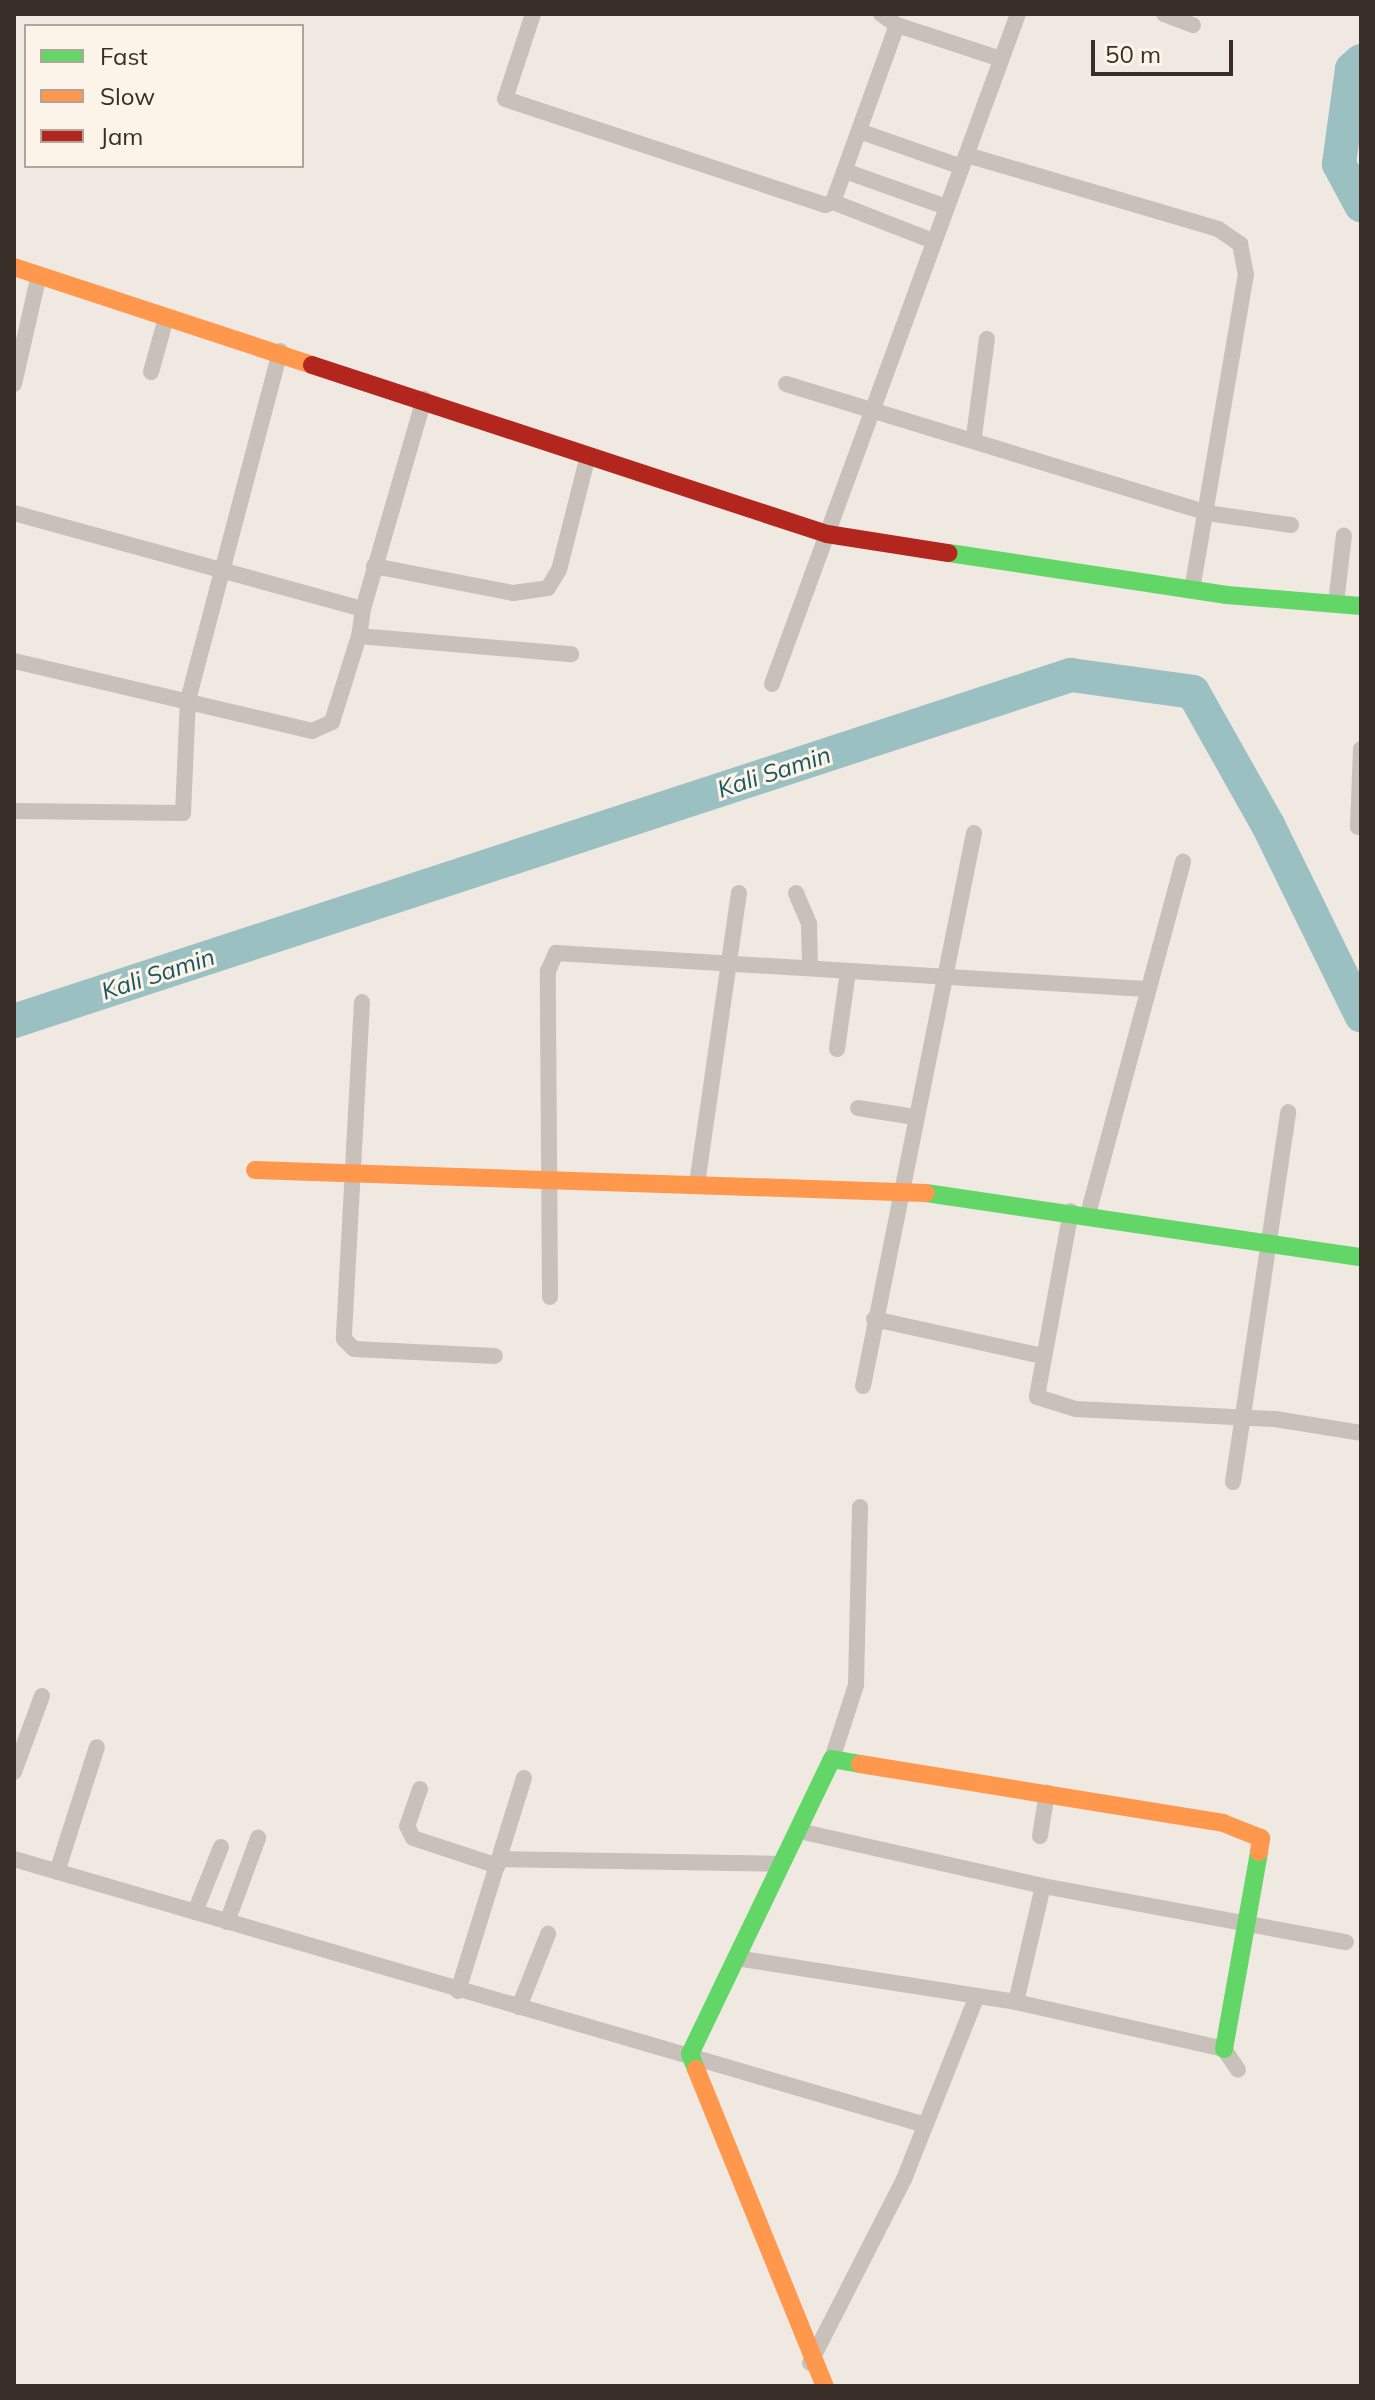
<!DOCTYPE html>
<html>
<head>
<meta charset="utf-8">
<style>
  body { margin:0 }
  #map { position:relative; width:1375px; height:2400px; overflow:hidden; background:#efe9e1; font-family:Mulish,sans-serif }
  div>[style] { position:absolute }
  .river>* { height:34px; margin:-17px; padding:0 17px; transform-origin:17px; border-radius:17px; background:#9ac0c2 }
  .street>* { height:16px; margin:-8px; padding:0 8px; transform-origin:8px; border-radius:8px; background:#c8c1b9 }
  .fast>* { height:18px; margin:-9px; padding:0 9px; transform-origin:9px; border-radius:9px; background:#63d668 }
  .slow>* { height:18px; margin:-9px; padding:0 9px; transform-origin:9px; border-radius:9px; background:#ff974d }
  .jam>* { height:18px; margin:-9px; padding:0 9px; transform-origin:9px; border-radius:9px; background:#b3261e }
  span { translate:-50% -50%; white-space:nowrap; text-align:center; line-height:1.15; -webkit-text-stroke:6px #fcf4e8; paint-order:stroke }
  .water-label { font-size:24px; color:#185660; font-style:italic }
  .frame { position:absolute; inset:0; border:16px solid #392e27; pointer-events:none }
  .legend { position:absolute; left:24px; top:24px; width:280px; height:144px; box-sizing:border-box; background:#fcf4e8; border:2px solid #aea59b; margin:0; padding:10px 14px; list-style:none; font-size:24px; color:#392e27 }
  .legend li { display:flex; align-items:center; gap:16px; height:40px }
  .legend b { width:40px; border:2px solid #aea59b }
  .scale { position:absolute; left:1091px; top:40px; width:142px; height:36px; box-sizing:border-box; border:4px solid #392e27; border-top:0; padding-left:10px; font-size:24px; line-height:28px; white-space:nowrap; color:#392e27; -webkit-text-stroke:6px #fcf4e8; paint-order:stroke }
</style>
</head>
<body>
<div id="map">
  <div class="river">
    <div style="left:1361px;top:61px;width:12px;rotate:138deg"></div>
    <div style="left:1352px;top:69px;width:96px;rotate:97.8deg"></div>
    <div style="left:1339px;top:164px;width:47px;rotate:61.8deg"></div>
    <div style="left:14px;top:1021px;width:1112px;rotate:-18.13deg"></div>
    <div style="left:1071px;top:675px;width:123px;rotate:7.9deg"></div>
    <div style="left:1193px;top:692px;width:153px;rotate:60.6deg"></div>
    <div style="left:1268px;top:825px;width:212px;rotate:63.9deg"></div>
  </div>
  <div class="street">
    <div style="left:533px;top:14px;width:89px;rotate:108.2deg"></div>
    <div style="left:505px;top:99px;width:337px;rotate:18.3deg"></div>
    <div style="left:825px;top:205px;width:9px;rotate:-21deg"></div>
    <div style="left:833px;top:202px;width:188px;rotate:-70.1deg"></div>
    <div style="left:897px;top:25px;width:109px;rotate:18.1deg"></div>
    <div style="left:881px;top:14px;width:19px;rotate:35deg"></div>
    <div style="left:1164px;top:14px;width:31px;rotate:21deg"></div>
    <div style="left:859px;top:131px;width:109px;rotate:19.3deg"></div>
    <div style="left:967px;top:155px;width:262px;rotate:16.4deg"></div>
    <div style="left:1218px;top:229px;width:27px;rotate:34deg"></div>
    <div style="left:1240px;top:244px;width:31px;rotate:79deg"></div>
    <div style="left:1246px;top:274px;width:321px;rotate:99.7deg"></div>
    <div style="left:845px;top:171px;width:107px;rotate:19.6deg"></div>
    <div style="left:833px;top:202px;width:107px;rotate:21.3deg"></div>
    <div style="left:151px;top:372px;width:56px;rotate:-74.5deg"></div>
    <div style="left:14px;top:384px;width:112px;rotate:-77.1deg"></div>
    <div style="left:786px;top:384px;width:440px;rotate:17deg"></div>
    <div style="left:1207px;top:513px;width:85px;rotate:8.1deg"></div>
    <div style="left:974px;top:436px;width:98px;rotate:-82.4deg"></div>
    <div style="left:14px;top:513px;width:362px;rotate:15.4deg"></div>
    <div style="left:363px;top:609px;width:27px;rotate:98deg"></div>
    <div style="left:359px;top:636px;width:213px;rotate:4.9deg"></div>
    <div style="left:374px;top:566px;width:142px;rotate:11deg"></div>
    <div style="left:513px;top:593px;width:35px;rotate:-8deg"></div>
    <div style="left:548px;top:588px;width:21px;rotate:-59deg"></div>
    <div style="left:559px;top:570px;width:114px;rotate:-75.8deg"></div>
    <div style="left:1336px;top:603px;width:68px;rotate:-83.3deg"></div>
    <div style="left:363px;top:609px;width:219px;rotate:-73.8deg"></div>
    <div style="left:14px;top:661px;width:306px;rotate:13.2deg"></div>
    <div style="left:312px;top:731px;width:22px;rotate:-24deg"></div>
    <div style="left:332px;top:722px;width:90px;rotate:-72.6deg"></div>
    <div style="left:772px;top:684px;width:714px;rotate:-69.84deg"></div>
    <div style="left:14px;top:811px;width:169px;rotate:0.7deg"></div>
    <div style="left:183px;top:813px;width:113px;rotate:-87.5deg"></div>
    <div style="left:188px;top:700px;width:361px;rotate:-75.2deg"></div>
    <div style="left:1358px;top:827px;width:78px;rotate:-87.8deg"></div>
    <div style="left:796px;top:893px;width:34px;rotate:67deg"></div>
    <div style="left:809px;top:924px;width:44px;rotate:88.7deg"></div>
    <div style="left:362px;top:1002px;width:337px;rotate:93.1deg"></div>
    <div style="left:344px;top:1339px;width:14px;rotate:45deg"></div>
    <div style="left:354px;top:1349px;width:141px;rotate:2.8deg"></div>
    <div style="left:837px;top:1049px;width:78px;rotate:-81.9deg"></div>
    <div style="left:858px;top:1108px;width:57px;rotate:9.1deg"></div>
    <div style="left:697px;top:1184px;width:294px;rotate:-81.8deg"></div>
    <div style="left:1071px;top:1211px;width:189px;rotate:100.4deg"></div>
    <div style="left:1037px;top:1397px;width:41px;rotate:17.1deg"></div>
    <div style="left:1076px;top:1409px;width:199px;rotate:2.9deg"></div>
    <div style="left:1275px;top:1419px;width:87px;rotate:9.2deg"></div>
    <div style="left:1088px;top:1214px;width:365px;rotate:-74.9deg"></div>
    <div style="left:550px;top:1297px;width:326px;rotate:-90.4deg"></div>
    <div style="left:548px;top:971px;width:20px;rotate:-66deg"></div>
    <div style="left:556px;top:953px;width:591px;rotate:3.49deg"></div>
    <div style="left:874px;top:1319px;width:172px;rotate:12.4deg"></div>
    <div style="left:863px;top:1386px;width:564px;rotate:-78.65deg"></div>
    <div style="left:1233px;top:1482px;width:374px;rotate:-81.5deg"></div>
    <div style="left:832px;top:1759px;width:78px;rotate:-72deg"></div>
    <div style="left:856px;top:1685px;width:178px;rotate:-88.7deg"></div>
    <div style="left:14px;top:1772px;width:81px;rotate:-69.8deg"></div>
    <div style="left:420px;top:1789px;width:39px;rotate:109deg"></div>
    <div style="left:407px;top:1826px;width:13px;rotate:63deg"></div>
    <div style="left:413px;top:1838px;width:89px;rotate:18.2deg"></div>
    <div style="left:799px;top:1831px;width:250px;rotate:12.7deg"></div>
    <div style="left:1043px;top:1886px;width:119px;rotate:103.1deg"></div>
    <div style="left:1040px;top:1836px;width:44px;rotate:-80.8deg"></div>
    <div style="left:14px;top:1859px;width:946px;rotate:16.27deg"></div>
    <div style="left:500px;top:1859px;width:281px;rotate:1deg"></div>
    <div style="left:57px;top:1872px;width:131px;rotate:-72.3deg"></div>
    <div style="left:1043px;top:1886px;width:308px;rotate:10.5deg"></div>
    <div style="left:195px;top:1912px;width:70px;rotate:-68.2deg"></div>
    <div style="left:227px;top:1922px;width:90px;rotate:-69.7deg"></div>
    <div style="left:736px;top:1958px;width:283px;rotate:8.9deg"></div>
    <div style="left:1016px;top:2002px;width:213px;rotate:12.7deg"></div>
    <div style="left:1224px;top:2049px;width:25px;rotate:56deg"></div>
    <div style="left:458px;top:1991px;width:223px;rotate:-72.8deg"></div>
    <div style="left:519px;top:2007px;width:79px;rotate:-68.3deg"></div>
    <div style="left:810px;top:2363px;width:207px;rotate:-62.9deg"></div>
    <div style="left:904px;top:2179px;width:192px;rotate:-68.3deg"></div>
  </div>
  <div class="fast">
    <div style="left:949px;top:553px;width:281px;rotate:8.6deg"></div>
    <div style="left:1227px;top:595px;width:134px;rotate:4.7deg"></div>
    <div style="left:926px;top:1193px;width:440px;rotate:8.4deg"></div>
    <div style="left:1224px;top:2049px;width:200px;rotate:-79.9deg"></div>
    <div style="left:696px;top:2069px;width:16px;rotate:-112deg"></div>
    <div style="left:690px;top:2054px;width:327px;rotate:-64.3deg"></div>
    <div style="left:832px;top:1759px;width:28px;rotate:10deg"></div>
  </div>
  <div class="slow">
    <div style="left:14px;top:267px;width:314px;rotate:18.2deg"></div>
    <div style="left:255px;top:1170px;width:671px;rotate:1.96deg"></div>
    <div style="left:860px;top:1764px;width:368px;rotate:9.2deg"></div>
    <div style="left:1223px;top:1823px;width:41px;rotate:21.5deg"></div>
    <div style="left:1261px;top:1838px;width:14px;rotate:98deg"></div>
    <div style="left:696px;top:2069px;width:342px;rotate:67.9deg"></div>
  </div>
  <div class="jam">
    <div style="left:312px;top:365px;width:542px;rotate:18.17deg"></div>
    <div style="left:827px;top:534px;width:123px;rotate:8.9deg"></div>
  </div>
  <div class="water-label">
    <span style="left:774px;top:772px;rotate:-18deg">Kali Samin</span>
    <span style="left:158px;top:974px;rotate:-18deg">Kali Samin</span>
  </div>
  <div class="frame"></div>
  <ul class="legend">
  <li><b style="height:10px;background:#63d668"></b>Fast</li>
  <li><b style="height:10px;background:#ff974d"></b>Slow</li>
  <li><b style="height:10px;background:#b3261e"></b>Jam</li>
  </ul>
  <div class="scale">50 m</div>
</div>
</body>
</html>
